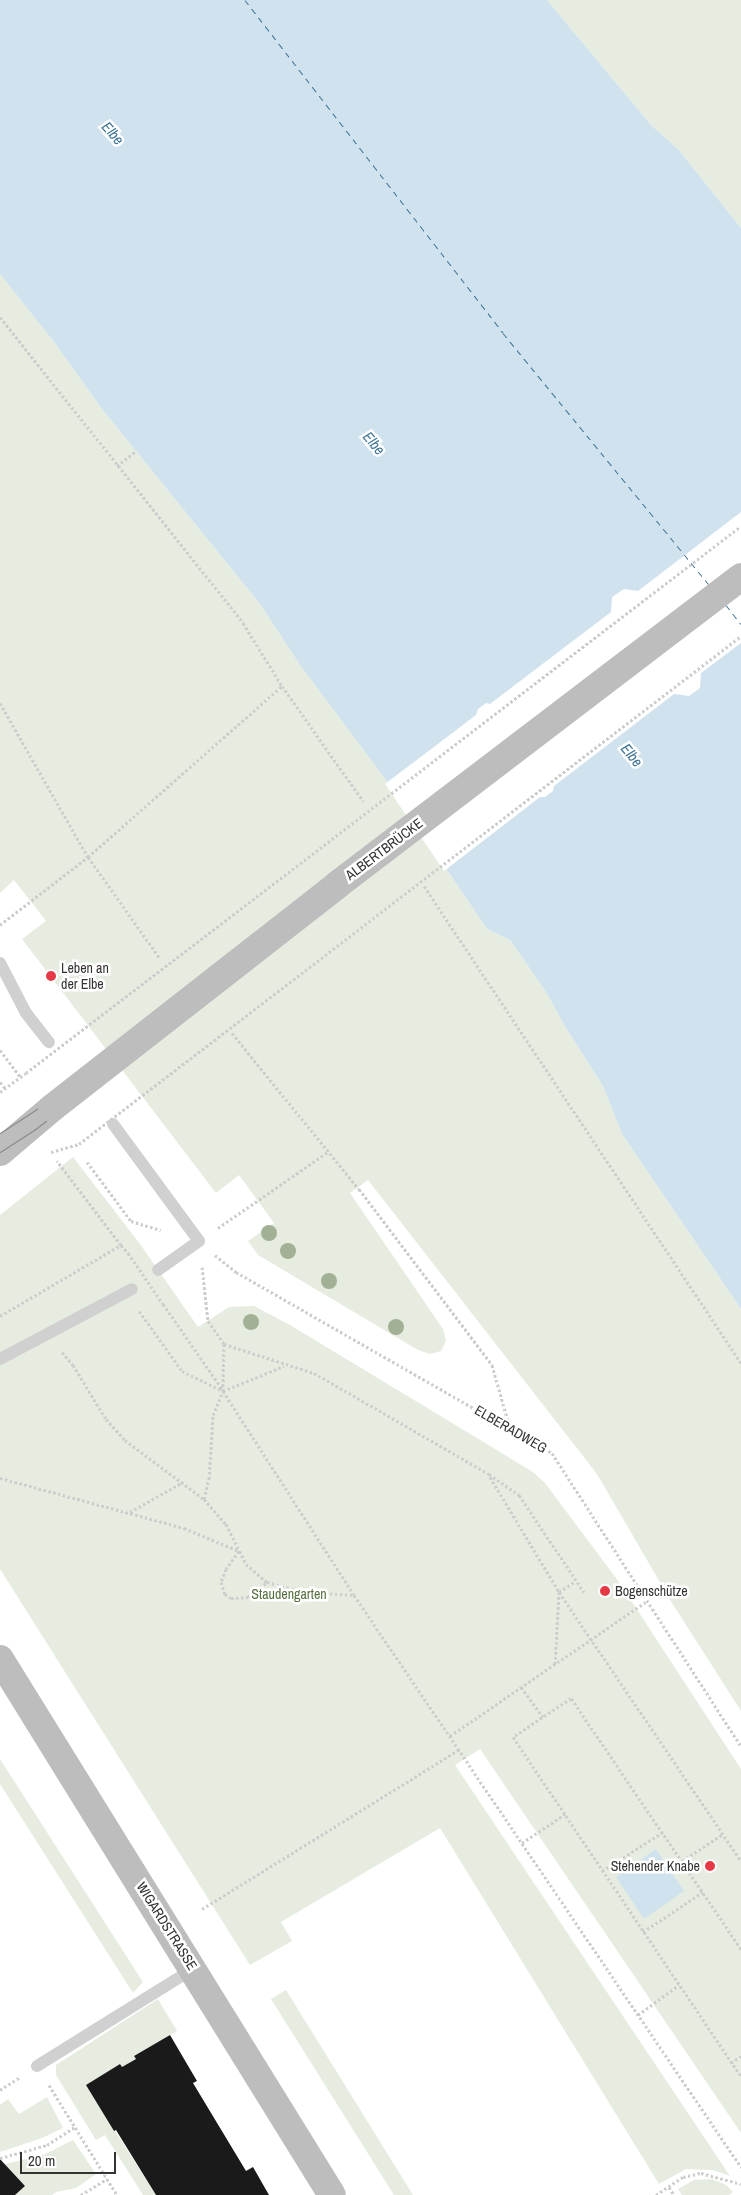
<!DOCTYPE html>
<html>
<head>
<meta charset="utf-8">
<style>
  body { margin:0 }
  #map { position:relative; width:741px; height:2195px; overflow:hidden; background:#fff; font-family:"Archivo Narrow",sans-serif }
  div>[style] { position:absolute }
  .green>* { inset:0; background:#e6ecdf }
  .water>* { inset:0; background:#cfe2ee }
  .pier>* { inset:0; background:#fff }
  .ferry>* { height:1px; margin-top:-0.5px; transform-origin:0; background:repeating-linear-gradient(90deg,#3f7597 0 6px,transparent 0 11px) }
  .building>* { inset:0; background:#1a1a1a }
  .path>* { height:3px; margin-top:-1.5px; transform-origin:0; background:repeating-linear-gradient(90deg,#cdcdcd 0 2.5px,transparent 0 5px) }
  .lane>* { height:12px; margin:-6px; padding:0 6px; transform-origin:6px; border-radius:6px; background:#d0d0d0 }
  .secondary>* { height:28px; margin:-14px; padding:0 14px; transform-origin:14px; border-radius:14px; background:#bdbdbd }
  .tram>* { height:1px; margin:-0.5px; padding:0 0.5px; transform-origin:0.5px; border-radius:0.5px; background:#888 }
  .path-bridge>* { height:3px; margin-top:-1.5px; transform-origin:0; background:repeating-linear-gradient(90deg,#cdcdcd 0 2.5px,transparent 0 5px) }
  .secondary-bridge>* { height:28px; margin:-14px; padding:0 14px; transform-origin:14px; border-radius:14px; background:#bdbdbd }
  .trees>* { width:16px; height:16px; margin:-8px; border-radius:50%; background:#a2b095 }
  .dots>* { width:14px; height:14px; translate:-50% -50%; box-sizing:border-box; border:2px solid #fff; border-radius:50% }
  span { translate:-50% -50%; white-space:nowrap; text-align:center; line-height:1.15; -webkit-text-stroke:5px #fff; paint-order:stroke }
  .street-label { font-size:14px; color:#333 }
  .poi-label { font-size:14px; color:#333 }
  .left { translate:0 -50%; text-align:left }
  .right { translate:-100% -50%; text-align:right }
  .park-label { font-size:14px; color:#56703f }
  .water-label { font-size:15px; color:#3f7597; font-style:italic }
  .scale { position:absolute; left:20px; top:2152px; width:96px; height:22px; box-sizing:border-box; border:2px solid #333; border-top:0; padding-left:6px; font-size:15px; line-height:18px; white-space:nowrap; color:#333; -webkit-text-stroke:4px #fff; paint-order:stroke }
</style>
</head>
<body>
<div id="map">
  <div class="green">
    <div style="clip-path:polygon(547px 0,741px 0,741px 228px,678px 149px,651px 125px)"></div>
    <div style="clip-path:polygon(0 274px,54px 342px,102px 409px,260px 604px,300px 665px,386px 780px,487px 929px,510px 940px,546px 992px,566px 1028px,603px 1086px,622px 1134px,741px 1309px,741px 1711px,672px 1603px,597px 1474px,368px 1180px,350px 1193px,443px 1329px,446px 1341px,441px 1351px,430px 1354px,418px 1350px,258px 1255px,248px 1241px,274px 1223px,239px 1175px,216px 1193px,22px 939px,46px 921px,14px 880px,0 893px)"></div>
    <div style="clip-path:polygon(73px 1157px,140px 1244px,198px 1327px,229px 1307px,254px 1306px,290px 1325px,533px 1472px,545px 1483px,619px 1582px,741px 1769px,741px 2133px,480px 1749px,455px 1765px,730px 2176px,713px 2170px,686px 2169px,659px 2184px,440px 1828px,281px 1922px,292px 1941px,250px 1965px,0 1569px,0 1215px)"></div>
    <div style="clip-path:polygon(0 1759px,143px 1982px,133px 1993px,0 1784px)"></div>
    <div style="clip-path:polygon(286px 1990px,413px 2195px,394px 2195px,271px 1999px)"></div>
    <div style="clip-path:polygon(158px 1999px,177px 2031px,134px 2056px,136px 2059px,122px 2067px,120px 2064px,86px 2085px,156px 2195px,143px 2195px,105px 2135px,96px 2140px,56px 2075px,56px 2065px)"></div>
    <div style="clip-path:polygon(47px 2097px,63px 2128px,42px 2138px,0 2152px,0 2105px,8px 2099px,19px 2114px)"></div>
    <div style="clip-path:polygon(73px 2140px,96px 2174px,76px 2188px,56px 2192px,52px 2195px,15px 2195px,25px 2186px,5px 2164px,43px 2155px)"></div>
    <div style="clip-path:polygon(712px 2179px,726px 2185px,733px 2192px,729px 2195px,682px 2195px,678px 2189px,694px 2180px)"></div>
  </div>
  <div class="water">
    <div style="clip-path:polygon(0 0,547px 0,651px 125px,678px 149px,741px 228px,741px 1309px,622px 1134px,603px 1086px,566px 1028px,546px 992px,510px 940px,487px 929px,386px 780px,300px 665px,260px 604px,102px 409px,54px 342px,0 274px)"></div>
    <div style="clip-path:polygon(656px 1849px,684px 1891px,644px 1919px,616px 1877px)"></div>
  </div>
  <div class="pier">
    <div style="clip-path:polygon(741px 512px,741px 643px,701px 673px,700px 688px,689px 696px,674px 694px,554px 786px,553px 791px,545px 797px,540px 797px,444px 871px,385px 784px,476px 715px,478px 709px,486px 703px,490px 704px,611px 612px,612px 597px,624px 589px,638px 591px)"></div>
  </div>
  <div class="ferry">
    <div style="left:245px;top:0;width:421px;rotate:52.2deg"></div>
    <div style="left:503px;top:333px;width:325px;rotate:50.7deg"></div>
    <div style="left:726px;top:605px;width:24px;rotate:52deg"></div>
  </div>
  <div class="building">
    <div style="clip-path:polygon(170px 2035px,197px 2081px,193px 2083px,246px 2171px,253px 2167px,269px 2195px,156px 2195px,116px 2130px,114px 2131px,86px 2085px,120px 2064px,122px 2067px,136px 2059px,134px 2056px)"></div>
    <div style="clip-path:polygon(0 2159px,25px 2186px,15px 2195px,0 2195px)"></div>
  </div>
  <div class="path">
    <div style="left:0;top:317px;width:391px;rotate:51.5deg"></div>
    <div style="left:243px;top:623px;width:74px;rotate:58.2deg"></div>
    <div style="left:282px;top:686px;width:141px;rotate:54.8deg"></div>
    <div style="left:117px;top:466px;width:24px;rotate:-38deg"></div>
    <div style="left:0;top:703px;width:177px;rotate:60.3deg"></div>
    <div style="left:88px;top:857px;width:123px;rotate:54.6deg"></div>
    <div style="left:424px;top:886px;width:573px;rotate:56.39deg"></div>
    <div style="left:0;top:925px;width:111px;rotate:-37.7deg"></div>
    <div style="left:88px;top:857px;width:259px;rotate:-41.4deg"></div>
    <div style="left:232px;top:1033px;width:201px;rotate:50.9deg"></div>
    <div style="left:359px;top:1189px;width:221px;rotate:52.9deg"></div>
    <div style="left:492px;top:1365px;width:66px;rotate:74.1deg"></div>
    <div style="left:0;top:1050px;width:34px;rotate:53deg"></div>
    <div style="left:0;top:1082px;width:8px;rotate:50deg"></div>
    <div style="left:0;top:1092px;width:32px;rotate:-36deg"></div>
    <div style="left:51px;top:1152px;width:29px;rotate:-16deg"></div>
    <div style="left:87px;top:1162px;width:74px;rotate:53.3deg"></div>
    <div style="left:131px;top:1221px;width:31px;rotate:17deg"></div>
    <div style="left:218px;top:1228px;width:135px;rotate:-34.7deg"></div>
    <div style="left:121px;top:1245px;width:11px;rotate:49deg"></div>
    <div style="left:215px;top:1255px;width:27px;rotate:39deg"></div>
    <div style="left:236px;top:1272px;width:364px;rotate:29.8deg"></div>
    <div style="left:552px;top:1453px;width:349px;rotate:57.2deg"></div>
    <div style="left:202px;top:1267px;width:54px;rotate:83.7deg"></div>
    <div style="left:208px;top:1321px;width:28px;rotate:55deg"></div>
    <div style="left:224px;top:1344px;width:95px;rotate:17.9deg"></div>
    <div style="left:314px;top:1373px;width:202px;rotate:30deg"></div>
    <div style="left:489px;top:1474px;width:37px;rotate:35deg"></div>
    <div style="left:519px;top:1495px;width:117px;rotate:56.2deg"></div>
    <div style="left:163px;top:1304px;width:105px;rotate:55.1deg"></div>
    <div style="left:139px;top:1311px;width:74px;rotate:54.4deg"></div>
    <div style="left:182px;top:1371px;width:46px;rotate:26deg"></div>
    <div style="left:0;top:1316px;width:140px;rotate:-30.4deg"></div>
    <div style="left:121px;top:1245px;width:106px;rotate:-127.3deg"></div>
    <div style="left:224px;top:1344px;width:47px;rotate:91.2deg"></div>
    <div style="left:223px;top:1391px;width:242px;rotate:57.3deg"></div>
    <div style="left:354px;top:1595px;width:691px;rotate:55.92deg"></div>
    <div style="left:62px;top:1352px;width:17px;rotate:50deg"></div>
    <div style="left:73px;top:1365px;width:63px;rotate:58.6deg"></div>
    <div style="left:106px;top:1419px;width:28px;rotate:48deg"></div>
    <div style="left:125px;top:1440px;width:99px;rotate:36.8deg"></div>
    <div style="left:204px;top:1499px;width:33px;rotate:49deg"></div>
    <div style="left:226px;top:1524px;width:45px;rotate:63.4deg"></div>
    <div style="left:246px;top:1564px;width:28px;rotate:41deg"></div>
    <div style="left:267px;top:1582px;width:39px;rotate:15deg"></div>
    <div style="left:305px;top:1592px;width:49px;rotate:3.5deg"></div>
    <div style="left:490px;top:1477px;width:134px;rotate:59deg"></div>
    <div style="left:559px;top:1592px;width:20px;rotate:-33deg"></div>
    <div style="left:0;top:1478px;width:191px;rotate:15.2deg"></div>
    <div style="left:184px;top:1528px;width:60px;rotate:22.7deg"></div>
    <div style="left:239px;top:1551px;width:22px;rotate:126deg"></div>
    <div style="left:226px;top:1569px;width:14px;rotate:111deg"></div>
    <div style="left:221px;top:1582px;width:13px;rotate:72deg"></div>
    <div style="left:225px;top:1594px;width:7px;rotate:34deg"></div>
    <div style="left:231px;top:1598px;width:17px;rotate:-3deg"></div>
    <div style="left:248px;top:1597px;width:24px;rotate:-38deg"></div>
    <div style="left:204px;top:1499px;width:21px;rotate:-76deg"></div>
    <div style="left:209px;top:1479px;width:64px;rotate:-86.4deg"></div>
    <div style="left:213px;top:1415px;width:26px;rotate:-67deg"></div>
    <div style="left:223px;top:1391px;width:66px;rotate:-22.3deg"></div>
    <div style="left:130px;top:1512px;width:61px;rotate:-29.5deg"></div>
    <div style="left:559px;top:1592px;width:325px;rotate:55.9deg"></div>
    <div style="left:555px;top:1664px;width:72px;rotate:-86.8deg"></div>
    <div style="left:521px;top:1687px;width:37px;rotate:54deg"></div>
    <div style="left:450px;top:1736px;width:237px;rotate:-34.4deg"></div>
    <div style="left:522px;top:1843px;width:52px;rotate:-34deg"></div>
    <div style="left:682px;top:1861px;width:49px;rotate:-33.4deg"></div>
    <div style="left:602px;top:1871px;width:72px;rotate:-32.6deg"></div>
    <div style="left:202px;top:1909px;width:304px;rotate:-31.8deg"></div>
    <div style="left:643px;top:1932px;width:72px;rotate:-33.7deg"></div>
    <div style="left:741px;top:1949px;width:303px;rotate:-124.1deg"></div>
    <div style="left:571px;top:1698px;width:70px;rotate:146.1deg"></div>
    <div style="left:513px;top:1737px;width:409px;rotate:56.1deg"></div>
    <div style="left:638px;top:2015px;width:51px;rotate:-36.2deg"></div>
    <div style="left:731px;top:2063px;width:12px;rotate:-35deg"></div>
    <div style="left:49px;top:2085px;width:129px;rotate:58.3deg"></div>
    <div style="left:0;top:2090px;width:24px;rotate:-33deg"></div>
    <div style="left:0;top:2158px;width:49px;rotate:-15.5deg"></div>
    <div style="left:47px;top:2145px;width:33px;rotate:-33deg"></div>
    <div style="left:669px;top:2187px;width:9px;rotate:58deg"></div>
    <div style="left:81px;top:2195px;width:31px;rotate:-32deg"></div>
    <div style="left:656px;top:2195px;width:32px;rotate:-34deg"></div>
    <div style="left:683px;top:2177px;width:18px;rotate:-13deg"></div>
    <div style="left:701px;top:2173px;width:41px;rotate:15.4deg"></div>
  </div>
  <div class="lane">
    <div style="left:0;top:963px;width:56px;rotate:62.5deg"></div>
    <div style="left:26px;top:1013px;width:37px;rotate:52deg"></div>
    <div style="left:113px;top:1124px;width:145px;rotate:53.7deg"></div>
    <div style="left:199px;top:1241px;width:50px;rotate:144.7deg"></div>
    <div style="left:0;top:1359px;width:149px;rotate:-27.9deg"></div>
    <div style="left:37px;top:2066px;width:184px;rotate:-31.9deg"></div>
  </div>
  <div class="secondary">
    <div style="left:0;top:1152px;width:68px;rotate:-40.2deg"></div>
    <div style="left:0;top:1659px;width:630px;rotate:58.23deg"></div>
  </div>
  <div class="tram">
    <div style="left:0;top:1133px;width:59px;rotate:-33.1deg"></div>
    <div style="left:49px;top:1101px;width:871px;rotate:-37.4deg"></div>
    <div style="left:0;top:1152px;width:40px;rotate:-32.9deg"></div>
    <div style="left:34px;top:1130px;width:891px;rotate:-37.47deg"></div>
  </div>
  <div class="path-bridge">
    <div style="left:26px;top:1073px;width:900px;rotate:-37.42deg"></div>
    <div style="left:79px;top:1144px;width:834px;rotate:-37.5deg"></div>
    <div style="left:128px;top:1253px;width:62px;rotate:55.5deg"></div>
  </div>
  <div class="secondary-bridge">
    <div style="left:52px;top:1108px;width:362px;rotate:-38deg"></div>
    <div style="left:337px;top:885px;width:508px;rotate:-37.32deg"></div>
  </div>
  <div class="trees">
    <div style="left:269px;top:1233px"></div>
    <div style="left:288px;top:1251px"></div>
    <div style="left:329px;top:1281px"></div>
    <div style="left:251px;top:1322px"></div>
    <div style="left:396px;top:1327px"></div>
  </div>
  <div class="dots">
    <div style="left:51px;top:976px;background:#e63946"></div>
    <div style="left:605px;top:1591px;background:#e63946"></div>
    <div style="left:710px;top:1866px;background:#e63946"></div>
  </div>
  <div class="street-label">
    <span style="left:384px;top:849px;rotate:-37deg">ALBERTBRÜCKE</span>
    <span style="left:511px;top:1429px;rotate:30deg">ELBERADWEG</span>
    <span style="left:167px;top:1926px;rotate:58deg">WIGARDSTRASSE</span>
  </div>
  <div class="poi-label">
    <span class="left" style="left:61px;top:976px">Leben an<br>der Elbe</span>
    <span class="left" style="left:615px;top:1591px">Bogenschütze</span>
    <span class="right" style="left:700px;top:1866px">Stehender Knabe</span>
  </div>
  <div class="park-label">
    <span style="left:289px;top:1594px">Staudengarten</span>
  </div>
  <div class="water-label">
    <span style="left:113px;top:133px;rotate:49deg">Elbe</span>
    <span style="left:374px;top:443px;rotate:50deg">Elbe</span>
    <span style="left:632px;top:755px;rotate:51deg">Elbe</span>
  </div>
  <div class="scale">20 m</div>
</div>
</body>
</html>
